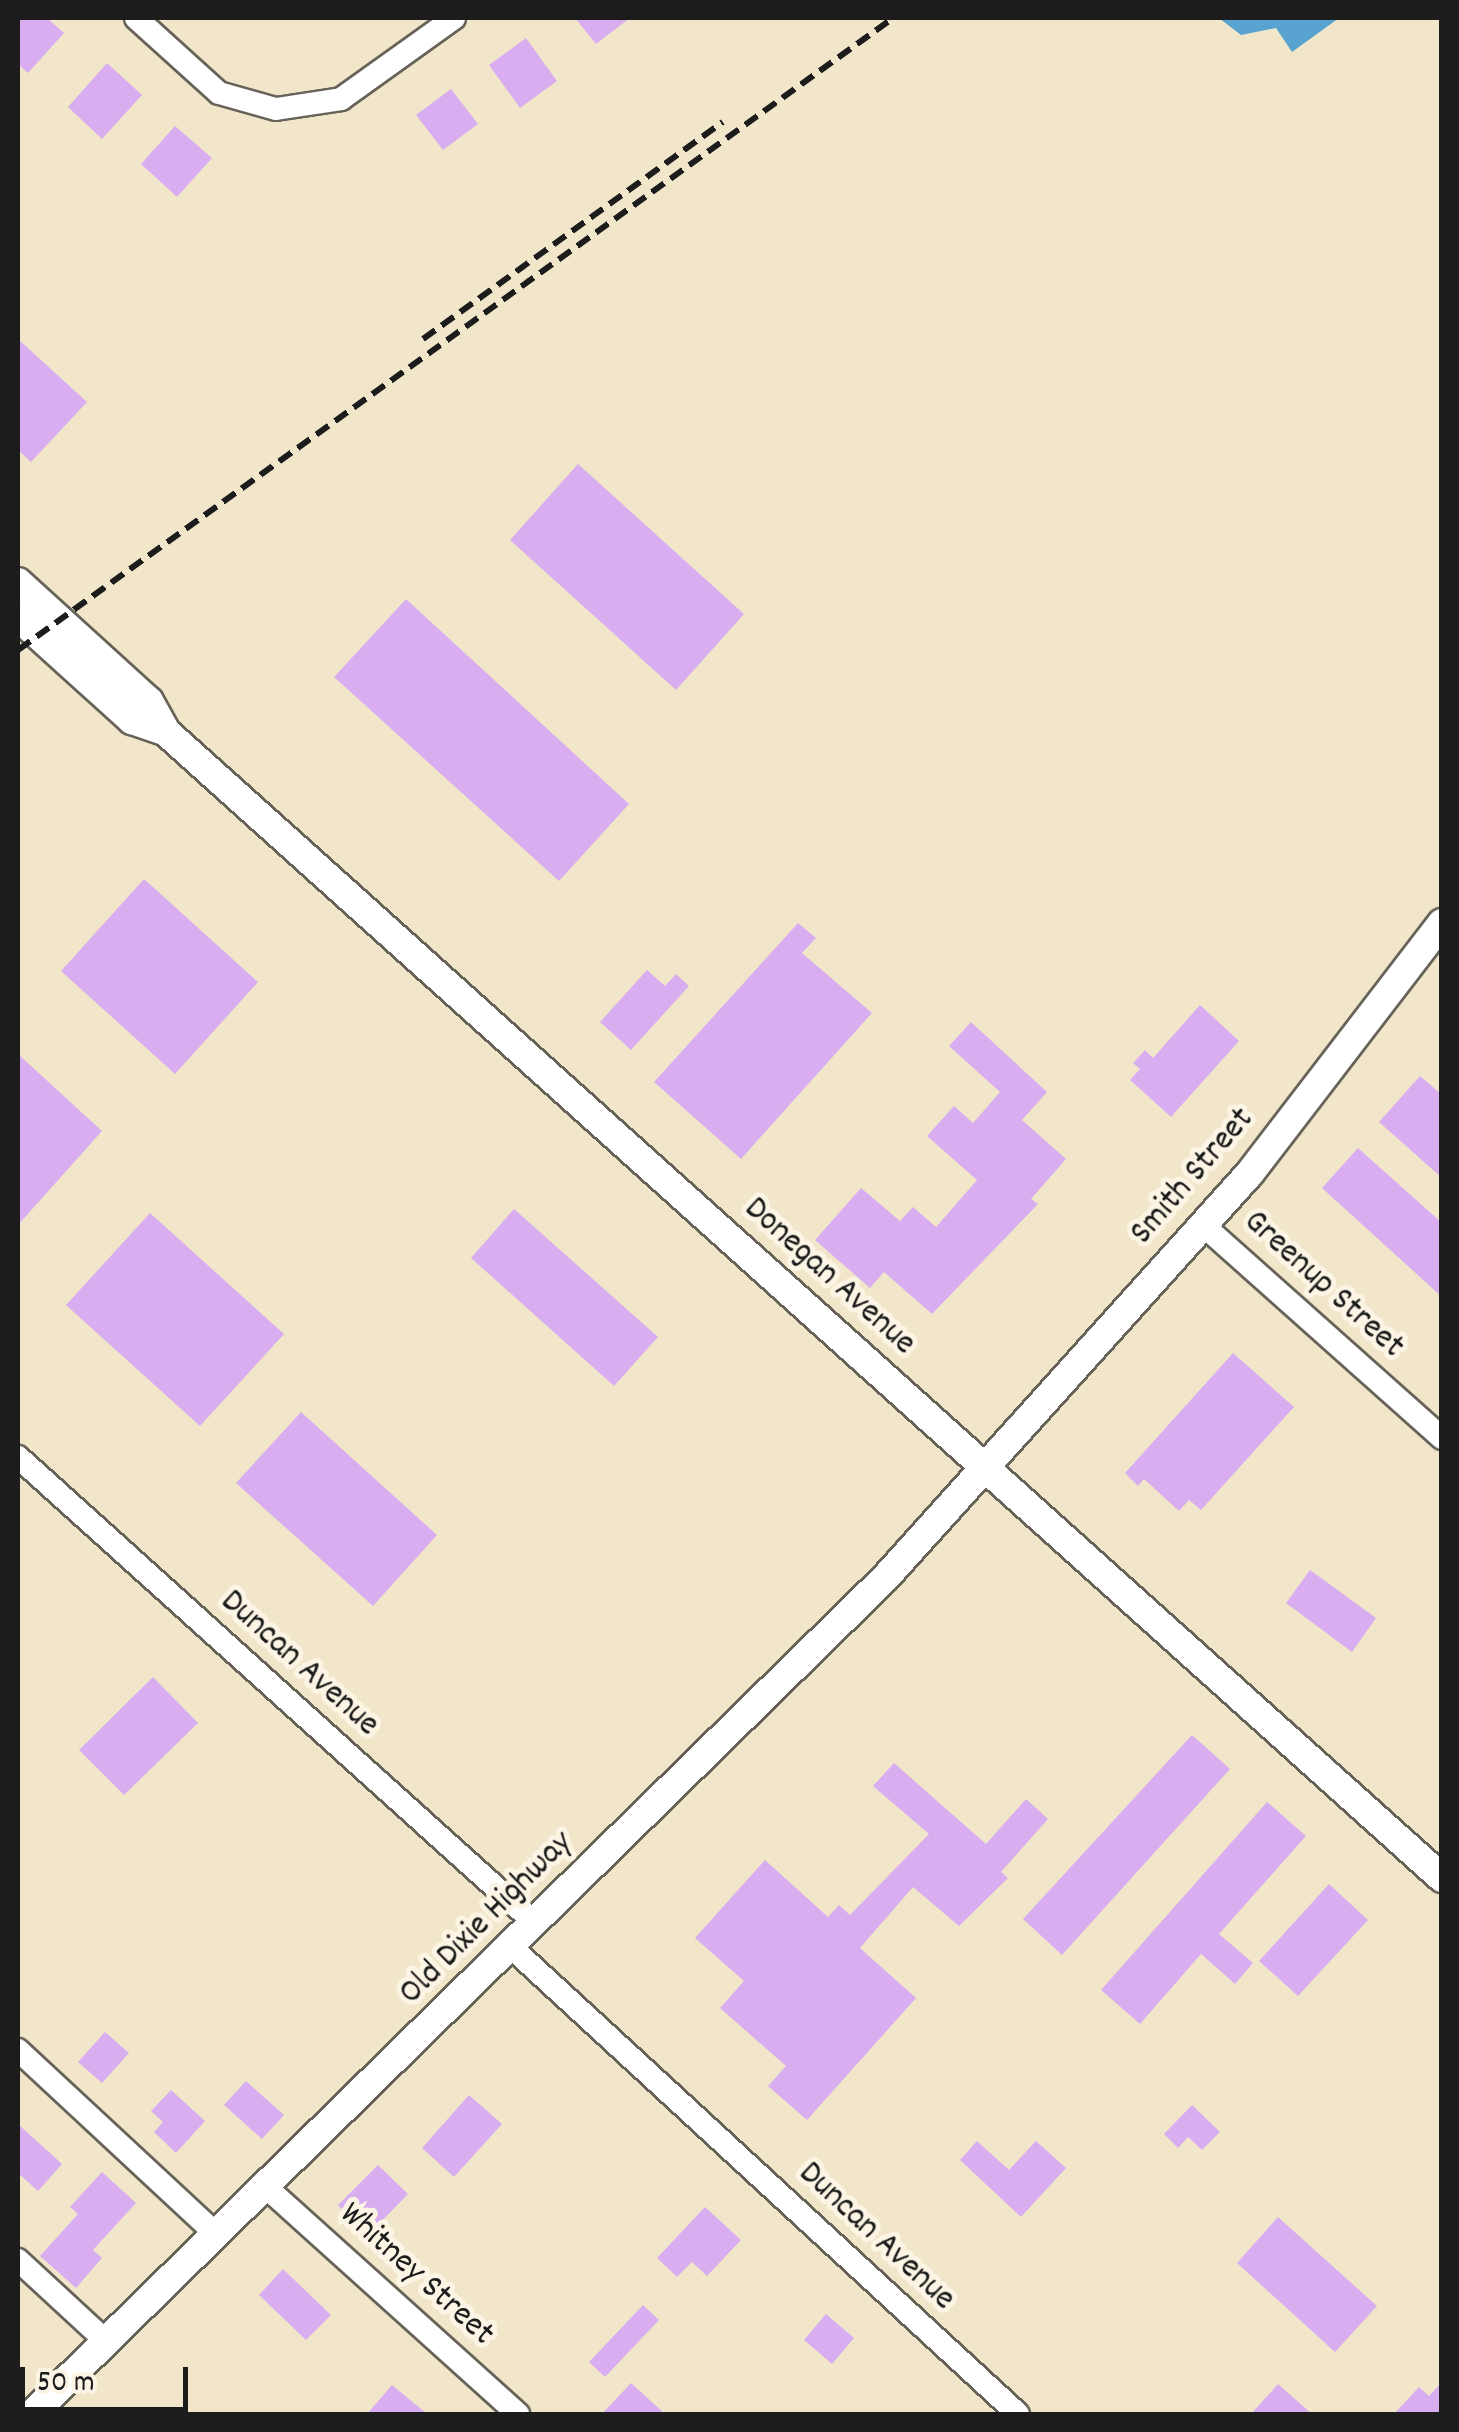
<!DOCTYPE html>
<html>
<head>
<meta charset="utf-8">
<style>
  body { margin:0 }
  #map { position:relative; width:1459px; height:2432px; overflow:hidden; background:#f1e6c9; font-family:Dekko,sans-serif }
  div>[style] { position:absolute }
  .water>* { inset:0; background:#59a3d1 }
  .building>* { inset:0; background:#d9aef0 }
  .roads { filter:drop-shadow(2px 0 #676359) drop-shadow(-2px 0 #676359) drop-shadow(0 2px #676359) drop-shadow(0 -2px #676359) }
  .minor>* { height:22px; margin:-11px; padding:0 11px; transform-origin:11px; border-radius:11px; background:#fff }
  .tertiary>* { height:28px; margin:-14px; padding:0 14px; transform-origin:14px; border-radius:14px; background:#fff }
  .rail>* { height:6px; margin-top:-3px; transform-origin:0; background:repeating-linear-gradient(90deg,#1c1c1c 0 15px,transparent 0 23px) }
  span { translate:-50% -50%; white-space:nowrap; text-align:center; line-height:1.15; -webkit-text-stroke:10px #fcf5e5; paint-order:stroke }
  .street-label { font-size:35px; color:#1c1c1c }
  .frame { position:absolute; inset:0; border:20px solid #1c1c1c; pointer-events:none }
  .scale { position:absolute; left:20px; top:2367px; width:168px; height:45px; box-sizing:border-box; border:5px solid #1c1c1c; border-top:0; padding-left:12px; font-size:30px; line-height:35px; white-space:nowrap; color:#1c1c1c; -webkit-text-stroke:8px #fcf5e5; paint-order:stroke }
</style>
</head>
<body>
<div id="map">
  <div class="water">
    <div style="clip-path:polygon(1219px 18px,1339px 18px,1292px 52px,1276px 28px,1241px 35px)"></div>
  </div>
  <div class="building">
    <div style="clip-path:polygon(18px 18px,47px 18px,64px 33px,28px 73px,18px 64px)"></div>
    <div style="clip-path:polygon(575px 18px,630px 18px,596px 44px)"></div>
    <div style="clip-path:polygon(526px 38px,557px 81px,520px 108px,489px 65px)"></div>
    <div style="clip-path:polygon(107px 63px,142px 95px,102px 139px,68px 107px)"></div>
    <div style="clip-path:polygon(451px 89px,478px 124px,443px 150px,416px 115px)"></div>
    <div style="clip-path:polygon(175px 126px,212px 158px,177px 197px,141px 164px)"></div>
    <div style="clip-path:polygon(18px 339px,87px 402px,31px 462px,18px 450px)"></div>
    <div style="clip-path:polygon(578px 464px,744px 614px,676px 690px,510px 540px)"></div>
    <div style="clip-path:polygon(406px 599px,629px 804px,559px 881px,334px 677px)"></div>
    <div style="clip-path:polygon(144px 879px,258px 982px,175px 1074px,61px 971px)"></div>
    <div style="clip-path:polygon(798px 923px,816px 938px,802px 953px,872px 1013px,741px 1159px,654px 1082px)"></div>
    <div style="clip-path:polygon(647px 970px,665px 986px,676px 974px,689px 986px,631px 1050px,600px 1022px)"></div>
    <div style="clip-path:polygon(1200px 1005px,1239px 1041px,1171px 1117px,1130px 1080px,1140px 1069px,1133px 1063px,1145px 1050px,1153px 1058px)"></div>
    <div style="clip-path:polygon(971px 1022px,1047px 1092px,1022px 1120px,1066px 1159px,1031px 1199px,1038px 1204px,932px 1314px,884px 1272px,870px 1288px,815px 1240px,861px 1188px,900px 1221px,913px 1207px,936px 1227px,977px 1180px,927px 1136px,954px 1106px,973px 1123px,1000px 1092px,949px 1046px)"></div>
    <div style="clip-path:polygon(18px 1054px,102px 1131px,18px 1225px)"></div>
    <div style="clip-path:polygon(1420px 1076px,1442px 1095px,1442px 1178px,1379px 1122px)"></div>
    <div style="clip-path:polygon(1358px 1148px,1442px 1223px,1442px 1297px,1322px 1188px)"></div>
    <div style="clip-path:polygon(514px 1209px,658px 1337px,614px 1386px,471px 1258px)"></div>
    <div style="clip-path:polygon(150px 1213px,284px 1334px,200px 1426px,66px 1305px)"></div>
    <div style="clip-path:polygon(1233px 1353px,1294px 1407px,1201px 1510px,1189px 1500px,1179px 1511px,1144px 1479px,1138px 1486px,1125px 1473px)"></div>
    <div style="clip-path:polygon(301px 1412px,437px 1535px,373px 1606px,236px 1483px)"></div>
    <div style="clip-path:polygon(1310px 1570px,1376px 1618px,1352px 1652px,1286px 1603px)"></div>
    <div style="clip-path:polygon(153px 1677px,198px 1723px,124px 1795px,79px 1750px)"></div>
    <div style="clip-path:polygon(1192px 1735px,1230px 1769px,1062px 1955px,1023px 1919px)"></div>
    <div style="clip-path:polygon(894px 1763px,986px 1844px,1026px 1799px,1048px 1819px,1001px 1872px,1008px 1878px,959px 1926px,913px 1887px,860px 1948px,916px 1998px,807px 2120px,768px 2086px,786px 2066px,720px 2008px,744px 1981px,695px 1938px,765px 1860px,828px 1917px,839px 1905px,850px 1915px,929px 1834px,873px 1786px)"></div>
    <div style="clip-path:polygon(1267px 1802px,1306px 1836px,1219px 1934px,1253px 1963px,1235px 1984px,1201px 1954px,1140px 2024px,1101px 1990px)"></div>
    <div style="clip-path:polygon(1329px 1884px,1368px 1920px,1298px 1996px,1259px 1961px)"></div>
    <div style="clip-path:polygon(105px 2032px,129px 2053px,102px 2083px,78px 2062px)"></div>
    <div style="clip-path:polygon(246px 2081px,284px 2115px,262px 2139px,224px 2105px)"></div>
    <div style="clip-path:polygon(171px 2090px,205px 2121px,176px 2153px,154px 2132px,163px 2122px,151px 2111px)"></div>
    <div style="clip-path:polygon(469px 2095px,502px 2124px,454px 2177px,422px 2148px)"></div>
    <div style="clip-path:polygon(1192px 2105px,1220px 2132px,1202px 2150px,1188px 2137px,1178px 2148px,1164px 2134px)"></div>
    <div style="clip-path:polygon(18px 2124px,62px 2164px,38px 2191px,18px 2173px)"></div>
    <div style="clip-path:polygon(977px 2141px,1009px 2170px,1036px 2141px,1066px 2168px,1021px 2217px,960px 2160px)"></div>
    <div style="clip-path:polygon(378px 2165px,408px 2194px,368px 2235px,338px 2205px)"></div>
    <div style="clip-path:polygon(102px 2172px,136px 2203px,93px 2250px,102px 2258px,76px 2288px,40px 2256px,78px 2214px,70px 2207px)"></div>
    <div style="clip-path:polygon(705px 2207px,741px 2240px,707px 2276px,692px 2262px,677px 2277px,657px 2258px)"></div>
    <div style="clip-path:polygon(1278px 2217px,1377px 2306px,1335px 2352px,1237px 2263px)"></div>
    <div style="clip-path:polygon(283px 2269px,331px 2315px,306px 2340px,259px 2295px)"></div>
    <div style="clip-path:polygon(643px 2305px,659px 2320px,605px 2377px,589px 2362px)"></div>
    <div style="clip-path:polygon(826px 2314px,854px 2338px,832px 2364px,804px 2340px)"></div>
    <div style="clip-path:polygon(1442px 2382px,1442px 2414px,1394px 2414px,1419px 2387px,1429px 2396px)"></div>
    <div style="clip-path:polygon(631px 2383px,665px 2414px,602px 2414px)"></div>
    <div style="clip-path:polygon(1278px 2384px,1312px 2414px,1251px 2414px)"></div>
    <div style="clip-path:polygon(392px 2385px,427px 2414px,367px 2414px)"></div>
  </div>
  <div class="roads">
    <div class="minor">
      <div style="left:136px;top:18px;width:112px;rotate:42.1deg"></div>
      <div style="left:219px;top:93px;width:59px;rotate:15.7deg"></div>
      <div style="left:276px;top:109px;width:66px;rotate:-8.7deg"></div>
      <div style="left:341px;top:99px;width:139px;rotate:-35.6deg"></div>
      <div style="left:1203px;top:1225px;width:320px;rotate:41.7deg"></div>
      <div style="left:18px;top:1457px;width:696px;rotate:42.03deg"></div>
      <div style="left:511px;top:1947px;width:689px;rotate:42.65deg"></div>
      <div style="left:18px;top:2050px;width:272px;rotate:42.9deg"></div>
      <div style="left:267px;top:2188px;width:338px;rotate:42deg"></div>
      <div style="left:18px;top:2260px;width:121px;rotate:42.7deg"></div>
    </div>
    <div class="tertiary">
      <div style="left:18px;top:582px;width:177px;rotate:42.3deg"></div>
      <div style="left:149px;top:701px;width:35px;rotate:61deg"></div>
      <div style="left:166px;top:732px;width:1715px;rotate:41.93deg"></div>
      <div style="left:18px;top:617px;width:154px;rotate:42.1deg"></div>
      <div style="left:132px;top:720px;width:36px;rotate:19deg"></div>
      <div style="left:32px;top:2414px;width:1197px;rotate:-44.42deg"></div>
      <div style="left:887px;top:1576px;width:542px;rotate:-47.99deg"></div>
      <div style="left:1250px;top:1173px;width:315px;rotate:-52.5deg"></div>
    </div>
  </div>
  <div class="rail">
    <div style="left:423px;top:339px;width:370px;rotate:-35.9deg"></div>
    <div style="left:18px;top:650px;width:1079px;rotate:-35.84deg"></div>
  </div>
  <div class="street-label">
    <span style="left:1193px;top:1177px;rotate:-49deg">Smith Street</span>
    <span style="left:829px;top:1277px;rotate:42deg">Donegan Avenue</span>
    <span style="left:1323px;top:1285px;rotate:42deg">Greenup Street</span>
    <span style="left:299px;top:1664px;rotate:42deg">Duncan Avenue</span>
    <span style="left:487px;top:1919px;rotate:-45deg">Old Dixie Highway</span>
    <span style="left:876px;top:2237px;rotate:43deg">Duncan Avenue</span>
    <span style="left:416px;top:2275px;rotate:42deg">Whitney Street</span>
  </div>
  <div class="frame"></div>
  <div class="scale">50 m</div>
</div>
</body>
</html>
